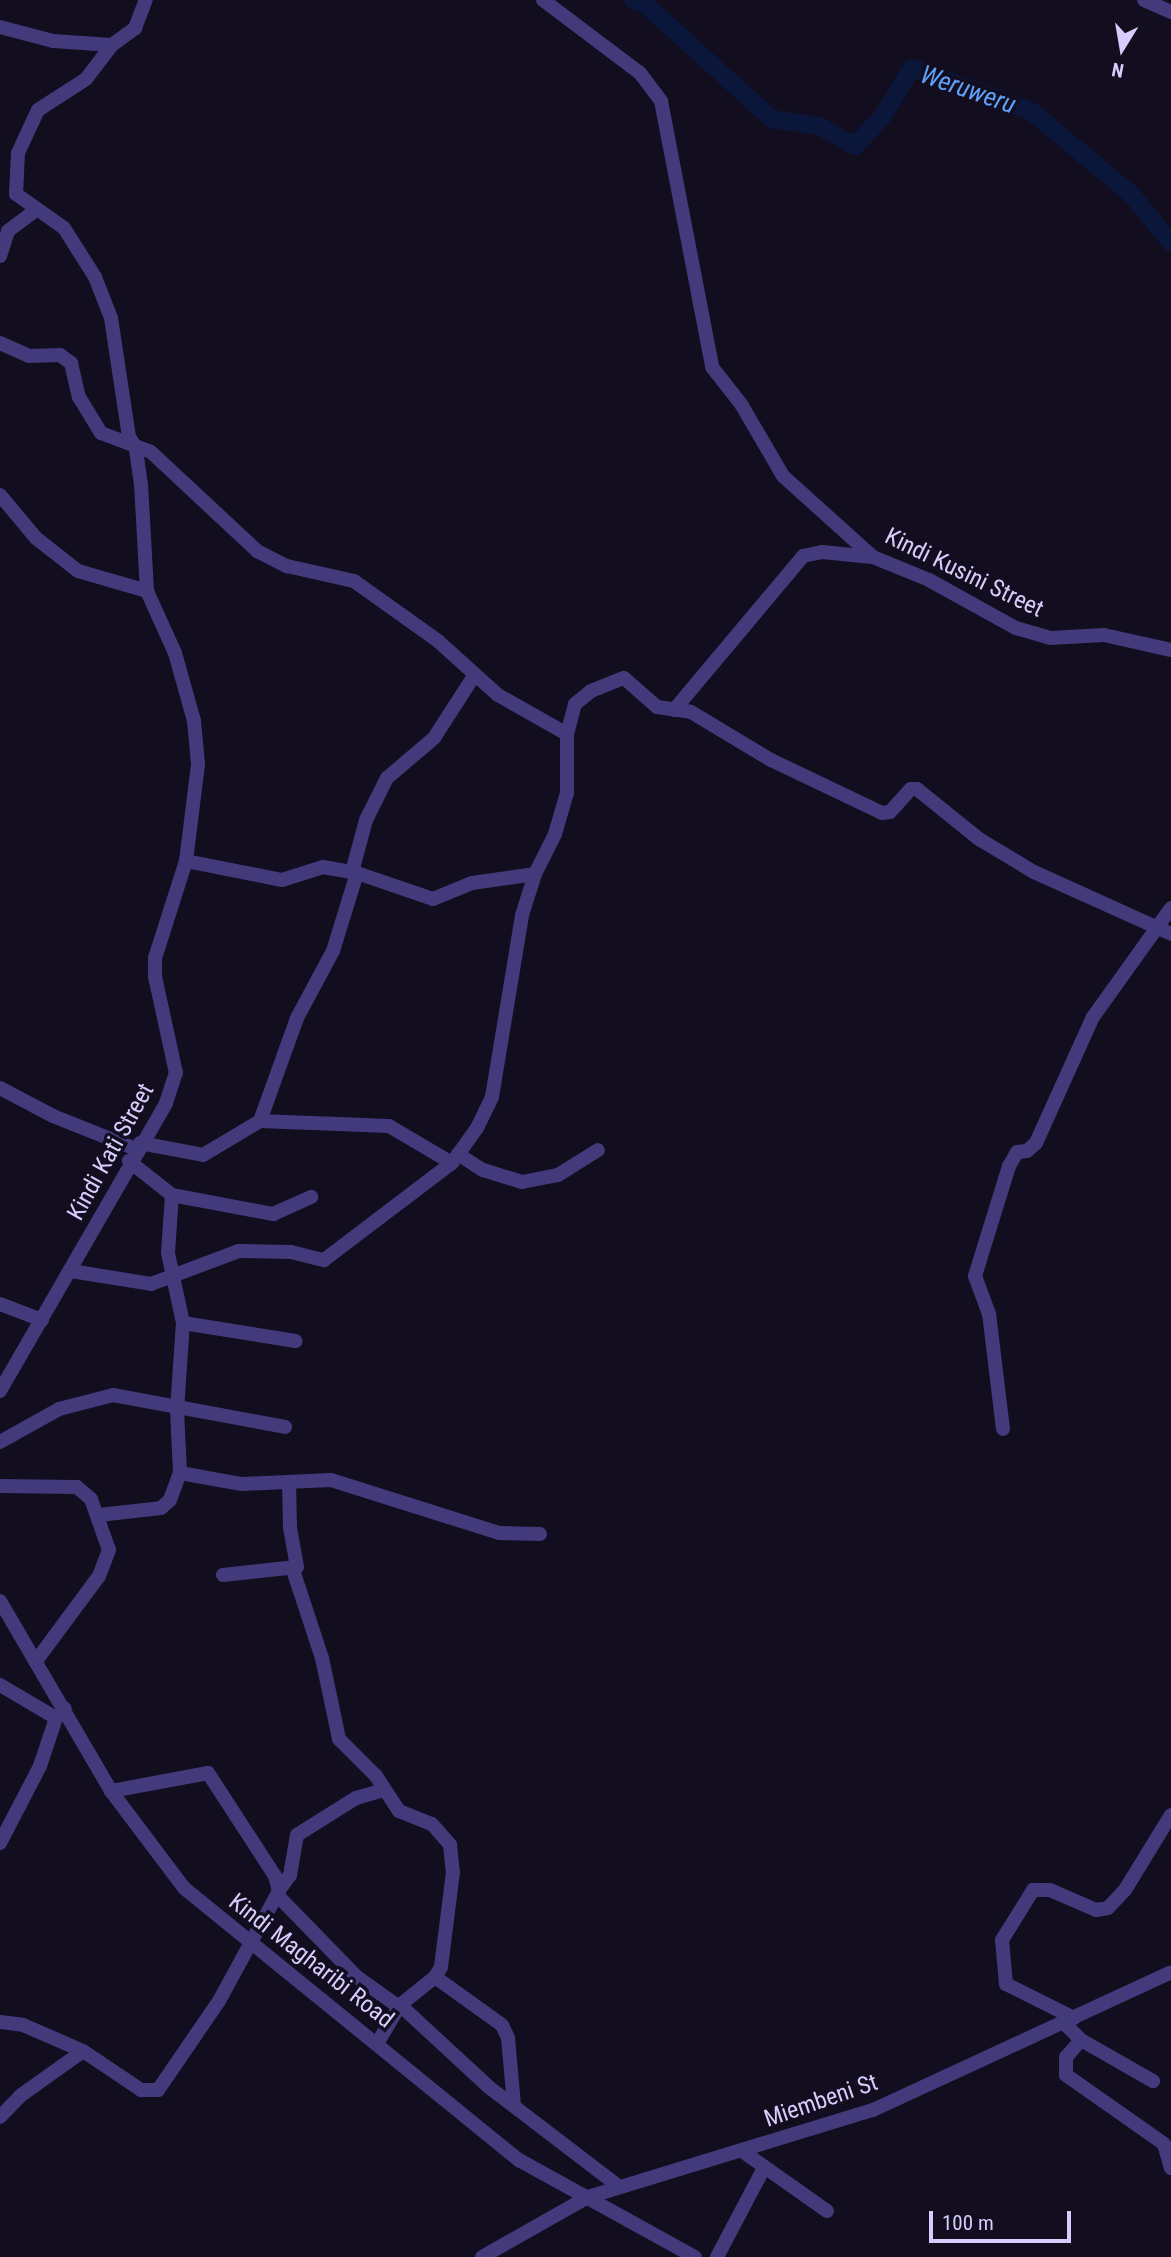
<!DOCTYPE html>
<html>
<head>
<meta charset="utf-8">
<style>
  body { margin:0 }
  #map { position:relative; width:1171px; height:2257px; overflow:hidden; background:#120d1f; font-family:"Roboto Condensed",sans-serif }
  div>[style] { position:absolute }
  .river>* { height:18px; margin:-9px; padding:0 9px; transform-origin:9px; border-radius:9px; background:#0b173a }
  .minor>* { height:14px; margin:-7px; padding:0 7px; transform-origin:7px; border-radius:7px; background:#433a7c }
  span { translate:-50% -50%; white-space:nowrap; text-align:center; line-height:1.15; -webkit-text-stroke:7px #120d1f; paint-order:stroke }
  .street-label { font-size:24px; color:#d7cdfd }
  .water-label { font-size:26px; color:#5fa1f9; font-style:italic }
  .north { position:absolute; left:1087px; top:14px; width:70px; height:70px; -webkit-text-stroke:5px #120d1f; paint-order:stroke; rotate:191deg; font-size:19px; font-weight:700; line-height:28px; text-align:center; color:#d7cdfd }
  .north::after { content:''; display:block; margin:auto; width:24px; height:32px; background:#d7cdfd; clip-path:polygon(50% 0,100% 100%,50% 72%,0 100%) }
  .scale { position:absolute; left:929px; top:2211px; width:142px; height:32px; box-sizing:border-box; border:4px solid #d7cdfd; border-top:0; padding-left:9px; font-size:21px; line-height:24px; white-space:nowrap; color:#d7cdfd; -webkit-text-stroke:5px #120d1f; paint-order:stroke }
</style>
</head>
<body>
<div id="map">
  <div class="river">
    <div style="left:633px;top:0;width:11px;rotate:15deg"></div>
    <div style="left:644px;top:3px;width:173px;rotate:42.2deg"></div>
    <div style="left:772px;top:119px;width:48px;rotate:8.5deg"></div>
    <div style="left:819px;top:126px;width:41px;rotate:29.1deg"></div>
    <div style="left:855px;top:146px;width:40px;rotate:-47deg"></div>
    <div style="left:882px;top:117px;width:57px;rotate:-58.5deg"></div>
    <div style="left:912px;top:68px;width:127px;rotate:19.9deg"></div>
    <div style="left:1031px;top:111px;width:131px;rotate:39.7deg"></div>
    <div style="left:1132px;top:195px;width:62px;rotate:50.9deg"></div>
  </div>
  <div class="minor">
    <div style="left:543px;top:0;width:121px;rotate:37deg"></div>
    <div style="left:640px;top:73px;width:35px;rotate:53deg"></div>
    <div style="left:661px;top:101px;width:271px;rotate:79.1deg"></div>
    <div style="left:712px;top:367px;width:47px;rotate:51.9deg"></div>
    <div style="left:741px;top:404px;width:83px;rotate:59.7deg"></div>
    <div style="left:783px;top:476px;width:121px;rotate:42deg"></div>
    <div style="left:873px;top:557px;width:61px;rotate:22.3deg"></div>
    <div style="left:929px;top:580px;width:99px;rotate:28.9deg"></div>
    <div style="left:1016px;top:628px;width:35px;rotate:16deg"></div>
    <div style="left:1050px;top:638px;width:54px;rotate:-3.2deg"></div>
    <div style="left:1104px;top:635px;width:69px;rotate:12.6deg"></div>
    <div style="left:1144px;top:0;width:30px;rotate:24deg"></div>
    <div style="left:0;top:27px;width:55px;rotate:14.8deg"></div>
    <div style="left:53px;top:41px;width:59px;rotate:3.9deg"></div>
    <div style="left:112px;top:45px;width:29px;rotate:-36deg"></div>
    <div style="left:135px;top:28px;width:30px;rotate:-69deg"></div>
    <div style="left:0;top:256px;width:26px;rotate:-72deg"></div>
    <div style="left:8px;top:231px;width:36px;rotate:-37deg"></div>
    <div style="left:0;top:343px;width:32px;rotate:24deg"></div>
    <div style="left:29px;top:356px;width:31px;rotate:-2deg"></div>
    <div style="left:60px;top:355px;width:14px;rotate:36deg"></div>
    <div style="left:71px;top:363px;width:35px;rotate:77deg"></div>
    <div style="left:79px;top:397px;width:42px;rotate:58.6deg"></div>
    <div style="left:101px;top:433px;width:53px;rotate:20.8deg"></div>
    <div style="left:151px;top:452px;width:145px;rotate:43deg"></div>
    <div style="left:257px;top:551px;width:34px;rotate:27deg"></div>
    <div style="left:287px;top:566px;width:69px;rotate:12.6deg"></div>
    <div style="left:354px;top:581px;width:103px;rotate:35.5deg"></div>
    <div style="left:438px;top:641px;width:81px;rotate:42deg"></div>
    <div style="left:498px;top:695px;width:79px;rotate:29.5deg"></div>
    <div style="left:0;top:495px;width:56px;rotate:50.1deg"></div>
    <div style="left:36px;top:538px;width:53px;rotate:38.2deg"></div>
    <div style="left:78px;top:571px;width:72px;rotate:16.2deg"></div>
    <div style="left:674px;top:710px;width:201px;rotate:-50deg"></div>
    <div style="left:803px;top:556px;width:19px;rotate:-12deg"></div>
    <div style="left:822px;top:552px;width:50px;rotate:5.7deg"></div>
    <div style="left:186px;top:861px;width:98px;rotate:11.2deg"></div>
    <div style="left:282px;top:880px;width:43px;rotate:-17.6deg"></div>
    <div style="left:323px;top:867px;width:35px;rotate:10deg"></div>
    <div style="left:357px;top:873px;width:80px;rotate:18.9deg"></div>
    <div style="left:433px;top:899px;width:42px;rotate:-22.3deg"></div>
    <div style="left:472px;top:883px;width:64px;rotate:-8.1deg"></div>
    <div style="left:535px;top:874px;width:45px;rotate:-63.4deg"></div>
    <div style="left:555px;top:834px;width:43px;rotate:-73.7deg"></div>
    <div style="left:567px;top:793px;width:59px;rotate:-90deg"></div>
    <div style="left:567px;top:734px;width:31px;rotate:-75deg"></div>
    <div style="left:575px;top:704px;width:21px;rotate:-39deg"></div>
    <div style="left:591px;top:691px;width:35px;rotate:-22deg"></div>
    <div style="left:624px;top:678px;width:44px;rotate:41.3deg"></div>
    <div style="left:657px;top:707px;width:34px;rotate:8deg"></div>
    <div style="left:691px;top:712px;width:93px;rotate:31deg"></div>
    <div style="left:771px;top:760px;width:123px;rotate:25.5deg"></div>
    <div style="left:882px;top:813px;width:8px;rotate:-7deg"></div>
    <div style="left:890px;top:812px;width:31px;rotate:-48deg"></div>
    <div style="left:911px;top:789px;width:6px"></div>
    <div style="left:917px;top:789px;width:80px;rotate:38.9deg"></div>
    <div style="left:979px;top:839px;width:64px;rotate:31deg"></div>
    <div style="left:1034px;top:872px;width:150px;rotate:24.3deg"></div>
    <div style="left:352px;top:872px;width:54px;rotate:-74.9deg"></div>
    <div style="left:366px;top:820px;width:47px;rotate:-63.4deg"></div>
    <div style="left:387px;top:778px;width:62px;rotate:-40.4deg"></div>
    <div style="left:434px;top:738px;width:74px;rotate:-57.2deg"></div>
    <div style="left:0;top:1088px;width:60px;rotate:27.8deg"></div>
    <div style="left:53px;top:1116px;width:89px;rotate:21.7deg"></div>
    <div style="left:260px;top:1121px;width:129px;rotate:2.2deg"></div>
    <div style="left:389px;top:1126px;width:73px;rotate:30.4deg"></div>
    <div style="left:140px;top:1143px;width:64px;rotate:10.8deg"></div>
    <div style="left:203px;top:1155px;width:66px;rotate:-30.8deg"></div>
    <div style="left:260px;top:1121px;width:109px;rotate:-70.2deg"></div>
    <div style="left:297px;top:1018px;width:76px;rotate:-61.8deg"></div>
    <div style="left:333px;top:951px;width:82px;rotate:-72.9deg"></div>
    <div style="left:458px;top:1154px;width:30px;rotate:33deg"></div>
    <div style="left:483px;top:1170px;width:41px;rotate:17.1deg"></div>
    <div style="left:522px;top:1182px;width:37px;rotate:-11deg"></div>
    <div style="left:558px;top:1175px;width:47px;rotate:-32deg"></div>
    <div style="left:172px;top:1195px;width:103px;rotate:10.7deg"></div>
    <div style="left:273px;top:1214px;width:42px;rotate:-24.1deg"></div>
    <div style="left:71px;top:1271px;width:81px;rotate:9.2deg"></div>
    <div style="left:151px;top:1284px;width:94px;rotate:-20.6deg"></div>
    <div style="left:239px;top:1251px;width:52px;rotate:1.1deg"></div>
    <div style="left:291px;top:1252px;width:34px;rotate:14deg"></div>
    <div style="left:324px;top:1260px;width:161px;rotate:-37.2deg"></div>
    <div style="left:452px;top:1163px;width:43px;rotate:-54.5deg"></div>
    <div style="left:477px;top:1128px;width:34px;rotate:-64deg"></div>
    <div style="left:492px;top:1097px;width:184px;rotate:-80.6deg"></div>
    <div style="left:522px;top:915px;width:43px;rotate:-72.4deg"></div>
    <div style="left:0;top:1304px;width:45px;rotate:20.9deg"></div>
    <div style="left:183px;top:1323px;width:114px;rotate:9.1deg"></div>
    <div style="left:0;top:1391px;width:332px;rotate:-60deg"></div>
    <div style="left:166px;top:1103px;width:32px;rotate:-72deg"></div>
    <div style="left:176px;top:1073px;width:98px;rotate:-102.3deg"></div>
    <div style="left:155px;top:977px;width:19px;rotate:-90deg"></div>
    <div style="left:155px;top:958px;width:102px;rotate:-72.3deg"></div>
    <div style="left:186px;top:861px;width:98px;rotate:-82.9deg"></div>
    <div style="left:198px;top:764px;width:43px;rotate:-95.3deg"></div>
    <div style="left:194px;top:721px;width:71px;rotate:-105.6deg"></div>
    <div style="left:175px;top:653px;width:68px;rotate:-114.3deg"></div>
    <div style="left:147px;top:591px;width:106px;rotate:-93.2deg"></div>
    <div style="left:141px;top:485px;width:37px;rotate:-98deg"></div>
    <div style="left:136px;top:448px;width:13px;rotate:-122deg"></div>
    <div style="left:129px;top:437px;width:120px;rotate:-98.6deg"></div>
    <div style="left:111px;top:318px;width:44px;rotate:-111.3deg"></div>
    <div style="left:95px;top:277px;width:58px;rotate:-122.3deg"></div>
    <div style="left:64px;top:228px;width:59px;rotate:-144.7deg"></div>
    <div style="left:16px;top:194px;width:41px;rotate:-87.2deg"></div>
    <div style="left:18px;top:153px;width:47px;rotate:-65.1deg"></div>
    <div style="left:38px;top:110px;width:57px;rotate:-32.9deg"></div>
    <div style="left:86px;top:79px;width:43px;rotate:-52.6deg"></div>
    <div style="left:1003px;top:1429px;width:116px;rotate:-96.9deg"></div>
    <div style="left:989px;top:1314px;width:40px;rotate:-110.2deg"></div>
    <div style="left:975px;top:1276px;width:115px;rotate:-72.8deg"></div>
    <div style="left:1009px;top:1166px;width:16px;rotate:-60deg"></div>
    <div style="left:1017px;top:1152px;width:10px;rotate:-6deg"></div>
    <div style="left:1027px;top:1151px;width:12px;rotate:-42deg"></div>
    <div style="left:1036px;top:1143px;width:138px;rotate:-65.7deg"></div>
    <div style="left:1093px;top:1017px;width:134px;rotate:-54.4deg"></div>
    <div style="left:0;top:1442px;width:68px;rotate:-29.2deg"></div>
    <div style="left:59px;top:1409px;width:56px;rotate:-14.5deg"></div>
    <div style="left:113px;top:1395px;width:175px;rotate:10.5deg"></div>
    <div style="left:180px;top:1473px;width:63px;rotate:10.1deg"></div>
    <div style="left:242px;top:1484px;width:89px;rotate:-2.6deg"></div>
    <div style="left:331px;top:1480px;width:176px;rotate:17.5deg"></div>
    <div style="left:499px;top:1533px;width:41px;rotate:1.4deg"></div>
    <div style="left:0;top:1486px;width:77px;rotate:0.7deg"></div>
    <div style="left:77px;top:1487px;width:18px;rotate:41deg"></div>
    <div style="left:91px;top:1499px;width:54px;rotate:70.6deg"></div>
    <div style="left:109px;top:1550px;width:28px;rotate:111deg"></div>
    <div style="left:99px;top:1576px;width:106px;rotate:126.5deg"></div>
    <div style="left:99px;top:1515px;width:62px;rotate:-6.4deg"></div>
    <div style="left:161px;top:1508px;width:12px;rotate:-42deg"></div>
    <div style="left:170px;top:1500px;width:29px;rotate:-70deg"></div>
    <div style="left:180px;top:1473px;width:63px;rotate:-92.7deg"></div>
    <div style="left:177px;top:1410px;width:87px;rotate:-86.1deg"></div>
    <div style="left:183px;top:1323px;width:72px;rotate:-102.1deg"></div>
    <div style="left:168px;top:1253px;width:58px;rotate:-86.1deg"></div>
    <div style="left:172px;top:1195px;width:55px;rotate:-141.7deg"></div>
    <div style="left:293px;top:1570px;width:93px;rotate:71.8deg"></div>
    <div style="left:322px;top:1658px;width:83px;rotate:78.1deg"></div>
    <div style="left:339px;top:1739px;width:52px;rotate:45deg"></div>
    <div style="left:376px;top:1776px;width:42px;rotate:56.7deg"></div>
    <div style="left:399px;top:1811px;width:35px;rotate:22deg"></div>
    <div style="left:432px;top:1824px;width:28px;rotate:49deg"></div>
    <div style="left:450px;top:1845px;width:27px;rotate:84deg"></div>
    <div style="left:453px;top:1872px;width:96px;rotate:97.2deg"></div>
    <div style="left:441px;top:1967px;width:12px;rotate:121deg"></div>
    <div style="left:435px;top:1977px;width:45px;rotate:141.3deg"></div>
    <div style="left:400px;top:2005px;width:43px;rotate:120.7deg"></div>
    <div style="left:223px;top:1575px;width:74px;rotate:-6.2deg"></div>
    <div style="left:297px;top:1567px;width:40px;rotate:-100deg"></div>
    <div style="left:290px;top:1528px;width:46px;rotate:-91.2deg"></div>
    <div style="left:0;top:1601px;width:220px;rotate:59.7deg"></div>
    <div style="left:111px;top:1791px;width:121px;rotate:53deg"></div>
    <div style="left:184px;top:1888px;width:432px;rotate:39.1deg"></div>
    <div style="left:519px;top:2160px;width:201px;rotate:28.9deg"></div>
    <div style="left:0;top:1685px;width:65px;rotate:30.5deg"></div>
    <div style="left:0;top:1843px;width:87px;rotate:-62.5deg"></div>
    <div style="left:40px;top:1766px;width:51px;rotate:-71.6deg"></div>
    <div style="left:56px;top:1718px;width:13px;rotate:-48deg"></div>
    <div style="left:280px;top:1889px;width:17px;rotate:-54deg"></div>
    <div style="left:290px;top:1875px;width:41px;rotate:-80.1deg"></div>
    <div style="left:297px;top:1835px;width:70px;rotate:-32.1deg"></div>
    <div style="left:356px;top:1798px;width:29px;rotate:-16deg"></div>
    <div style="left:277px;top:1895px;width:115px;rotate:45.7deg"></div>
    <div style="left:357px;top:1977px;width:52px;rotate:35.5deg"></div>
    <div style="left:435px;top:1977px;width:82px;rotate:35.6deg"></div>
    <div style="left:502px;top:2025px;width:14px;rotate:65deg"></div>
    <div style="left:508px;top:2038px;width:67px;rotate:84.9deg"></div>
    <div style="left:400px;top:2005px;width:122px;rotate:42.7deg"></div>
    <div style="left:490px;top:2088px;width:161px;rotate:37.4deg"></div>
    <div style="left:1074px;top:2018px;width:76px;rotate:-153.4deg"></div>
    <div style="left:1006px;top:1984px;width:44px;rotate:-95.2deg"></div>
    <div style="left:1002px;top:1940px;width:59px;rotate:-58.2deg"></div>
    <div style="left:1033px;top:1890px;width:17px"></div>
    <div style="left:1050px;top:1890px;width:50px;rotate:23.5deg"></div>
    <div style="left:1096px;top:1910px;width:12px;rotate:-9deg"></div>
    <div style="left:1108px;top:1908px;width:25px;rotate:-47deg"></div>
    <div style="left:1125px;top:1890px;width:88px;rotate:-58.5deg"></div>
    <div style="left:0;top:2022px;width:23px;rotate:7deg"></div>
    <div style="left:23px;top:2025px;width:65px;rotate:23.4deg"></div>
    <div style="left:83px;top:2051px;width:70px;rotate:33.9deg"></div>
    <div style="left:141px;top:2090px;width:17px"></div>
    <div style="left:158px;top:2090px;width:108px;rotate:-55.6deg"></div>
    <div style="left:219px;top:2001px;width:125px;rotate:-61.4deg"></div>
    <div style="left:279px;top:1891px;width:16px;rotate:-105deg"></div>
    <div style="left:275px;top:1876px;width:123px;rotate:-123deg"></div>
    <div style="left:208px;top:1773px;width:99px;rotate:169.5deg"></div>
    <div style="left:1064px;top:2023px;width:24px;rotate:45deg"></div>
    <div style="left:1081px;top:2040px;width:83px;rotate:29.7deg"></div>
    <div style="left:1081px;top:2040px;width:23px;rotate:131deg"></div>
    <div style="left:1066px;top:2057px;width:18px;rotate:90deg"></div>
    <div style="left:1066px;top:2075px;width:120px;rotate:35.1deg"></div>
    <div style="left:1164px;top:2144px;width:25px;rotate:74deg"></div>
    <div style="left:0;top:2117px;width:29px;rotate:-46deg"></div>
    <div style="left:20px;top:2096px;width:77px;rotate:-35.5deg"></div>
    <div style="left:742px;top:2151px;width:104px;rotate:35.2deg"></div>
    <div style="left:482px;top:2257px;width:122px;rotate:-29.5deg"></div>
    <div style="left:588px;top:2197px;width:298px;rotate:-17deg"></div>
    <div style="left:873px;top:2110px;width:328px;rotate:-24.8deg"></div>
    <div style="left:717px;top:2257px;width:101px;rotate:-62.2deg"></div>
  </div>
  <div class="street-label">
    <span style="left:964px;top:573px;rotate:26deg">Kindi Kusini Street</span>
    <span style="left:111px;top:1152px;rotate:-61deg">Kindi Kati Street</span>
    <span style="left:311px;top:1961px;rotate:38deg">Kindi Magharibi Road</span>
    <span style="left:821px;top:2101px;rotate:-19deg">Miembeni St</span>
  </div>
  <div class="water-label">
    <span style="left:968px;top:90px;rotate:19deg">Weruweru</span>
  </div>
  <div class="north">N</div>
  <div class="scale">100 m</div>
</div>
</body>
</html>
